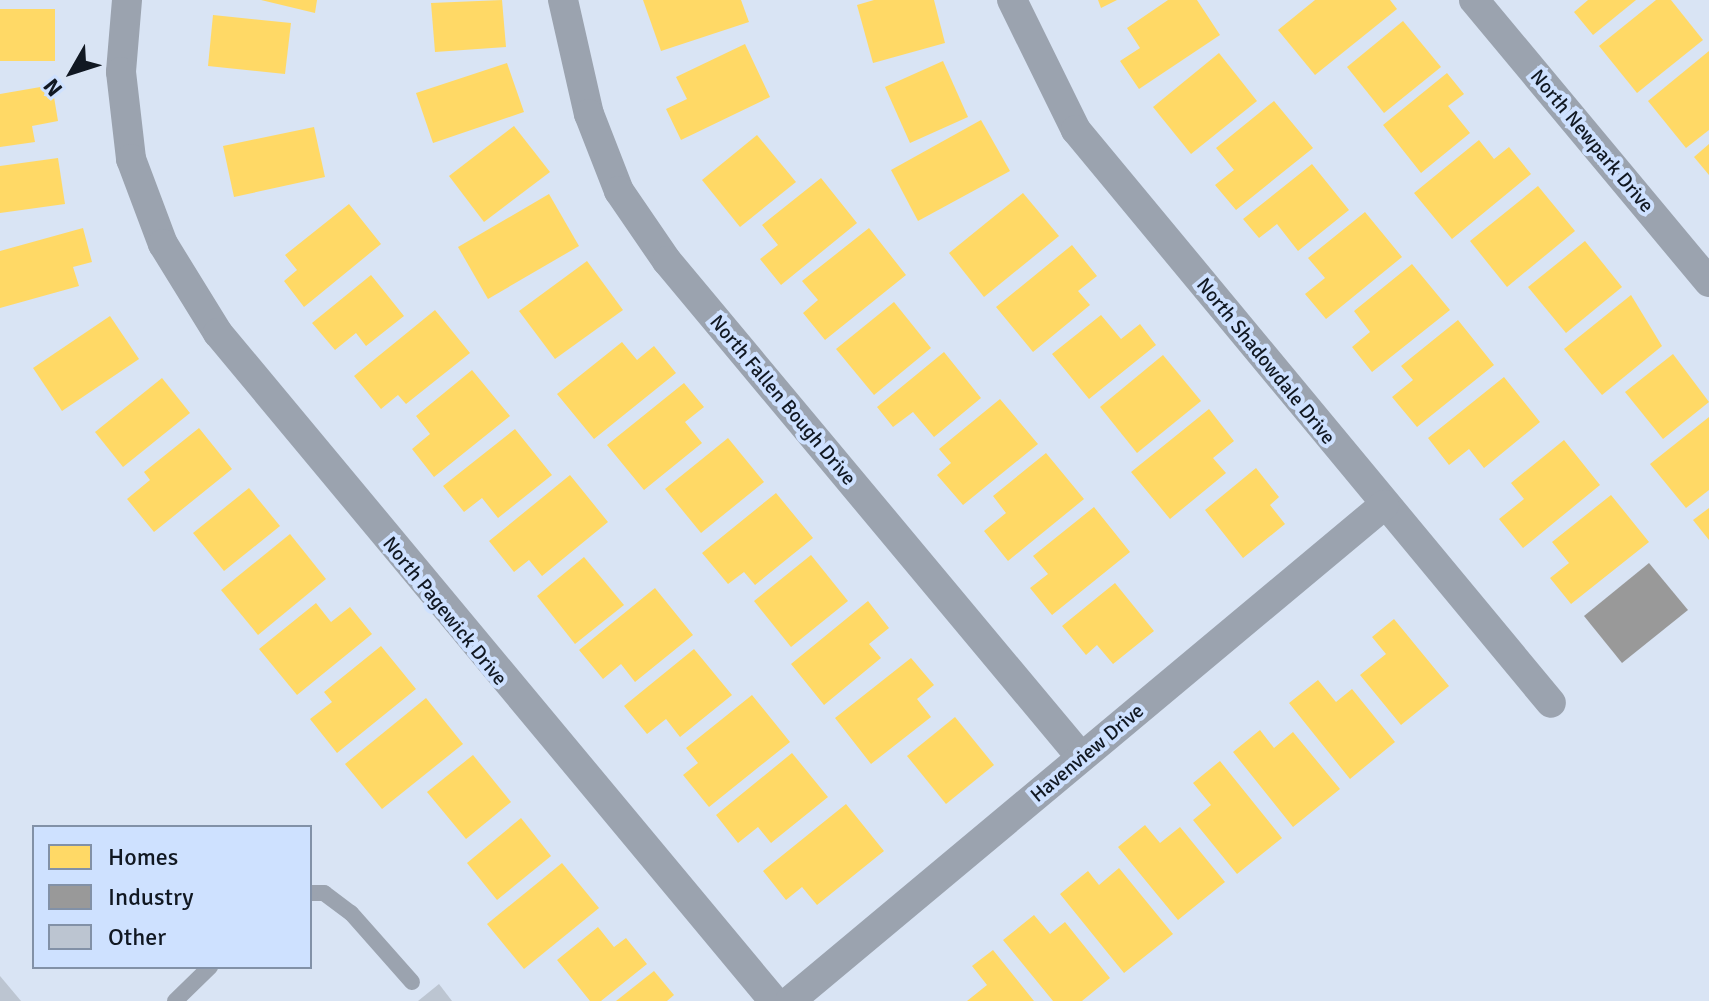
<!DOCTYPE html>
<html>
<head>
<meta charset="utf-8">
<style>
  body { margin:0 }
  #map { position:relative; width:1709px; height:1001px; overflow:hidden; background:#d9e4f4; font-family:Signika,sans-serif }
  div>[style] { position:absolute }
  .homes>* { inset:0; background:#ffd966 }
  .industry>* { inset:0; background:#999 }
  .building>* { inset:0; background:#bcc5d1 }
  .lane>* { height:16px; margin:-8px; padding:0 8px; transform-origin:8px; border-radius:8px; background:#9ba3af }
  .street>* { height:30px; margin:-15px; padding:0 15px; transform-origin:15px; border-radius:15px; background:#9ba3af }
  span { translate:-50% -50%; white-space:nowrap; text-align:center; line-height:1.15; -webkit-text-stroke:8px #cee1ff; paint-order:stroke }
  .street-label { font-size:20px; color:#111822 }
  .legend { position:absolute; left:32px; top:825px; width:280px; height:144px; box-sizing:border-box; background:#cee1ff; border:2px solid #8291a7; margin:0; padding:10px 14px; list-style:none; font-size:24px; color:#111822 }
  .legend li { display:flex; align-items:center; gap:16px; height:40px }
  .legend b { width:40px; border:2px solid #8291a7 }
  .north { position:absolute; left:32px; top:32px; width:80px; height:80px; -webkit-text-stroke:6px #cee1ff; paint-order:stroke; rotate:231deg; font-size:22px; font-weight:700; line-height:32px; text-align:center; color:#111822 }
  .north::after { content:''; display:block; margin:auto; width:28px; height:36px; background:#111822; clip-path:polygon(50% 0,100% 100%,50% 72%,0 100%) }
</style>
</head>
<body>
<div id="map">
  <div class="homes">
    <div style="clip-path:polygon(261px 0,317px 0,315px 13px)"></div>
    <div style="clip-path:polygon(502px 0,506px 47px,435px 52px,431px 3px)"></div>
    <div style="clip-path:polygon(643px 0,741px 0,749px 22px,661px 51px)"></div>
    <div style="clip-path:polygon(874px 0,934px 0,945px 43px,873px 63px,857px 5px)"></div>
    <div style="clip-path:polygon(1098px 0,1117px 0,1101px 8px)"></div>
    <div style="clip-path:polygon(1168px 0,1197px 0,1220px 35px,1139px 89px,1120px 61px,1140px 48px,1127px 28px)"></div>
    <div style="clip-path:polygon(1315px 0,1390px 0,1397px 9px,1315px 75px,1278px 30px)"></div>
    <div style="clip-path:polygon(1588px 0,1636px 0,1593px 35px,1574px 12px)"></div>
    <div style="clip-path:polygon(1656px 0,1671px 0,1703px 40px,1637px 93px,1599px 46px)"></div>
    <div style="clip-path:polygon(0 9px,55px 9px,55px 61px,0 61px)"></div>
    <div style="clip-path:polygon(213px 15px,291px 23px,285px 74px,208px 66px)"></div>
    <div style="clip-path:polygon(1403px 21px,1441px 67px,1384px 113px,1347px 67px)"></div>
    <div style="clip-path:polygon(745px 44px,770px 97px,681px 140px,666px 109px,687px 99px,676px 77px)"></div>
    <div style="clip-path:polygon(1709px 51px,1709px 130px,1686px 148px,1648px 101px)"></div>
    <div style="clip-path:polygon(1219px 53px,1257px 101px,1191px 154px,1153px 107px)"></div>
    <div style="clip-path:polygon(943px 61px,968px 117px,910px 143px,885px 87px)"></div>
    <div style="clip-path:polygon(507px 63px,524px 112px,433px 143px,416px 93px)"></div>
    <div style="clip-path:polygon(1447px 73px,1464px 94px,1448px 106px,1470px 133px,1421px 173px,1383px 125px)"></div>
    <div style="clip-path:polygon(52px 85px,58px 121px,32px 126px,35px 142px,0 147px,0 94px)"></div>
    <div style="clip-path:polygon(1274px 101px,1313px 148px,1236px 210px,1215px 185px,1234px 170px,1216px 148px)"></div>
    <div style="clip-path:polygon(981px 120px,1010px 171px,918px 221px,891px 170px)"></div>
    <div style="clip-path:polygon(514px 126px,550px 172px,484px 222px,449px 176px)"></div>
    <div style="clip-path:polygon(314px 127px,325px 177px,234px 197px,223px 146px)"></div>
    <div style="clip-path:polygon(757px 135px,796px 182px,740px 227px,702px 180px)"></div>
    <div style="clip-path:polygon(1479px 140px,1494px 159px,1509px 147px,1531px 174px,1452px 239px,1414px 193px)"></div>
    <div style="clip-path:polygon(1709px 144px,1709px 175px,1694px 157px)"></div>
    <div style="clip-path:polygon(58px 158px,65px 204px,0 213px,0 166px)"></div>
    <div style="clip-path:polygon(1312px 164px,1349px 210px,1298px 251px,1277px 224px,1259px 238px,1243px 219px)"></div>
    <div style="clip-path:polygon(821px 178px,857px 223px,781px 285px,760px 259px,778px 245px,762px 225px)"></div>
    <div style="clip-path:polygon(1538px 186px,1575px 231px,1507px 287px,1470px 241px)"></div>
    <div style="clip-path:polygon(1023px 193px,1059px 236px,984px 297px,949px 253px)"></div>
    <div style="clip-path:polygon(549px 194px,579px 246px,488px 299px,458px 247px)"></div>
    <div style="clip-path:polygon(349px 204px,381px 244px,304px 307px,284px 281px,297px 270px,285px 255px)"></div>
    <div style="clip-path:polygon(1365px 212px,1402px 257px,1326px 319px,1305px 294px,1325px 278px,1308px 258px)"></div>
    <div style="clip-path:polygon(83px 228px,92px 262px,73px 267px,79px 286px,0 308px,0 251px)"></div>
    <div style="clip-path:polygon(869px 228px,906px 275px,825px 340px,803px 313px,818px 300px,802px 281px)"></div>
    <div style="clip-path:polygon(1585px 241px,1622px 287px,1566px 333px,1528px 287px)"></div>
    <div style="clip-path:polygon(1072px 245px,1097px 276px,1078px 291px,1090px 305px,1033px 352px,996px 307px)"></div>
    <div style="clip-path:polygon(587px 261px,623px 310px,555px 359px,519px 311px)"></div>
    <div style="clip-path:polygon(1412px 264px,1450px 310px,1372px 372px,1352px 347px,1370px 332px,1354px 311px)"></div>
    <div style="clip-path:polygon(371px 275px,404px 316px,366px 346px,356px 333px,335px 350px,312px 323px)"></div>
    <div style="clip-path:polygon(1631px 295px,1662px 346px,1602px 395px,1564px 349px)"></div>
    <div style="clip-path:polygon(894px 302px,931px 348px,874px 395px,836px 349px)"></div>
    <div style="clip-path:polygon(435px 310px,470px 353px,406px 404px,398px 395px,381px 409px,354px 376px)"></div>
    <div style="clip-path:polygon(1101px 315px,1121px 339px,1140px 324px,1156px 345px,1089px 399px,1052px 354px)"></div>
    <div style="clip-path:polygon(110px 316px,139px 359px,62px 411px,33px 368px)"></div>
    <div style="clip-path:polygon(1458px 320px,1494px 365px,1417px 427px,1392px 397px,1413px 380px,1401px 366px)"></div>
    <div style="clip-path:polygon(622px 342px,637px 360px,654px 346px,676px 373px,594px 439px,557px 394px)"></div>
    <div style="clip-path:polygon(944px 352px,981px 398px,934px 437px,913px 412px,893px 427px,877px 407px)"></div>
    <div style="clip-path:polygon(1673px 354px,1709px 402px,1663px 439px,1625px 392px)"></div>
    <div style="clip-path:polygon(1163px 355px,1201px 401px,1137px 453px,1100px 407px)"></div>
    <div style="clip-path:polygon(472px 370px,510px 416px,434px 477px,412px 449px,430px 434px,416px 416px)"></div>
    <div style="clip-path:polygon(1504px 377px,1540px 422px,1484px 468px,1469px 449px,1449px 465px,1428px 438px)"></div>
    <div style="clip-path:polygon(162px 378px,190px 413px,123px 467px,95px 432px)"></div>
    <div style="clip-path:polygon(684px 383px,704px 407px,685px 422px,702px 443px,644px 490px,607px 445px)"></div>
    <div style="clip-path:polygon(1000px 399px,1038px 444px,963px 505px,937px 475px,951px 463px,939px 449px)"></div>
    <div style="clip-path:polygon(1209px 409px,1234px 441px,1213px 458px,1226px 473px,1170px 519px,1131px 472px)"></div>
    <div style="clip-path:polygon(1709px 417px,1709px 490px,1686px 508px,1650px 464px)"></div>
    <div style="clip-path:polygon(199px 428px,232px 469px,154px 532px,127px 499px,150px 480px,144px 472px)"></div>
    <div style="clip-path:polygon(515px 429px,552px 475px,498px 518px,482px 498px,464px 512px,443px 486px)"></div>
    <div style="clip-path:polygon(728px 438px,764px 482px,701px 533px,665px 489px)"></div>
    <div style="clip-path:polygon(1564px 440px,1600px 485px,1523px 548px,1499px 519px,1524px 499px,1511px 483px)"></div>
    <div style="clip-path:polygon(1046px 453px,1084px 499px,1008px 561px,984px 531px,1006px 513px,993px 496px)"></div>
    <div style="clip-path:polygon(1256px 468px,1279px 497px,1270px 505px,1285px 524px,1243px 558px,1205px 510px)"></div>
    <div style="clip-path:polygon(570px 475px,608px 522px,542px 576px,529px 560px,514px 572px,489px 541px)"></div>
    <div style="clip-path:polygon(249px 488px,280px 526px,224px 571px,193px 533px)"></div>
    <div style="clip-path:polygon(776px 493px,813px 538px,755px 585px,744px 572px,728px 584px,702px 553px)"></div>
    <div style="clip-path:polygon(1611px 495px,1649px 542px,1571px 604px,1550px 578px,1569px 563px,1552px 542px)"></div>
    <div style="clip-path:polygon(1094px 507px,1130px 552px,1052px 615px,1030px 588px,1048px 574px,1033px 556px)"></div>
    <div style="clip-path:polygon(1709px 508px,1709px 540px,1693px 520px)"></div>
    <div style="clip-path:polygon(290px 534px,326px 579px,258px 635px,221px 590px)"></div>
    <div style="clip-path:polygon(811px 555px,848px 601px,791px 647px,754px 601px)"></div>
    <div style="clip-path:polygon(584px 557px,624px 605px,575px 644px,537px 596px)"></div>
    <div style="clip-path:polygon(1115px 583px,1154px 631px,1113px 664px,1097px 645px,1086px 655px,1062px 626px)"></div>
    <div style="clip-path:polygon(655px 588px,693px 635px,635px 682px,621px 664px,603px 679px,579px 650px)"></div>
    <div style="clip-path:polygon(868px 601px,889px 628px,869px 644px,881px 658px,824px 705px,791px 664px)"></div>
    <div style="clip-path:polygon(316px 603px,331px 622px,350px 607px,372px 634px,297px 695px,259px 649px)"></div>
    <div style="clip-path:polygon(1394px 619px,1449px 686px,1401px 725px,1360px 675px,1386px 654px,1372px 637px)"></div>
    <div style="clip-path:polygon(381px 646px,416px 689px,337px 753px,310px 719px,332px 702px,324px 692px)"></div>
    <div style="clip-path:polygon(694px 649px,732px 695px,680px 737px,666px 719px,647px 734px,624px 706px)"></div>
    <div style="clip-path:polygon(911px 658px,934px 685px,917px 699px,931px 717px,871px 764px,835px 718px)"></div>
    <div style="clip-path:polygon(1318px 680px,1336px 702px,1352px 689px,1395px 742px,1350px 779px,1289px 703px)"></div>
    <div style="clip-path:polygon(752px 695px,790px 742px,709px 807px,683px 775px,698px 763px,686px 748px)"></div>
    <div style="clip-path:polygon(426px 698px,463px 744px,382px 809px,345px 764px)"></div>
    <div style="clip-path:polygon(955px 717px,994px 765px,946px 804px,907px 756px)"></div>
    <div style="clip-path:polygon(1260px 730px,1274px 748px,1293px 732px,1340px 789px,1293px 827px,1233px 752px)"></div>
    <div style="clip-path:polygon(792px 753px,828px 797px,771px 843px,758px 827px,738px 843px,716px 815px)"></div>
    <div style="clip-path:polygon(473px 755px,511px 802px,466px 839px,427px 792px)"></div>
    <div style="clip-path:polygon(1220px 761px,1282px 838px,1237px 874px,1193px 820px,1211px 805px,1193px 783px)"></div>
    <div style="clip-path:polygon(846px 804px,884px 851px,817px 905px,802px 887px,786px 900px,763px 871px)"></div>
    <div style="clip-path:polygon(521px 818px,551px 856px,497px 900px,467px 863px)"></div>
    <div style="clip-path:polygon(1145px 825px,1160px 843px,1180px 827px,1225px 882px,1178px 920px,1118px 847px)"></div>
    <div style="clip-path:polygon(562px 863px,599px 908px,524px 969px,487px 924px)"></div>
    <div style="clip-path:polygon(1119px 868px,1173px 934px,1124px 973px,1060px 894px,1088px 871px,1099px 885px)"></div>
    <div style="clip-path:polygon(1034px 915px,1050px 934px,1065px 922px,1110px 978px,1082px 1001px,1053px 1001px,1003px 940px)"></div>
    <div style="clip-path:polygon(598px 927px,614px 947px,626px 938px,647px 964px,601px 1001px,590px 1001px,557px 960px)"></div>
    <div style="clip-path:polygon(993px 950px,1034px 1001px,967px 1001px,987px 985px,972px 966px)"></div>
    <div style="clip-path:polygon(654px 971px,674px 995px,667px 1001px,616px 1001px)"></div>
  </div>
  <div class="industry">
    <div style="clip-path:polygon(1649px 563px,1688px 610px,1622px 663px,1584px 616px)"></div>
  </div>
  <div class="building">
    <div style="clip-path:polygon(0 976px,21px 1001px,0 1001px)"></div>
    <div style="clip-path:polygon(439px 984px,452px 1001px,418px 1001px)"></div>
  </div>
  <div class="lane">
    <div style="left:310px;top:893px;width:14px"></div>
    <div style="left:324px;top:893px;width:34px;rotate:37deg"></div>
    <div style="left:351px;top:913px;width:92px;rotate:48.5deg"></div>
    <div style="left:175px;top:1001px;width:49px;rotate:-44.2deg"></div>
  </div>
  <div class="street">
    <div style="left:127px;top:0;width:72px;rotate:94.8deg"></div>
    <div style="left:121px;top:72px;width:88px;rotate:83.4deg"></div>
    <div style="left:131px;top:159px;width:91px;rotate:69.4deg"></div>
    <div style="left:163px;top:244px;width:105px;rotate:58.3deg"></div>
    <div style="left:218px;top:333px;width:869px;rotate:50.23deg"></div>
    <div style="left:563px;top:0;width:117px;rotate:77.2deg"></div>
    <div style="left:589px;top:114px;width:83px;rotate:68.7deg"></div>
    <div style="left:619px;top:191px;width:85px;rotate:55.6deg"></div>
    <div style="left:667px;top:261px;width:646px;rotate:50.15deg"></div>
    <div style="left:1012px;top:0;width:145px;rotate:63.8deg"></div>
    <div style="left:1076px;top:130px;width:744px;rotate:50.34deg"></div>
    <div style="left:1474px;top:0;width:367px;rotate:50.2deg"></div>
    <div style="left:790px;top:1001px;width:774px;rotate:-39.86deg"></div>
  </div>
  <div class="street-label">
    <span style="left:1592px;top:141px;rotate:50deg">North Newpark Drive</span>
    <span style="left:1266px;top:361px;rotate:51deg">North Shadowdale Drive</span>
    <span style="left:783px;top:400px;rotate:50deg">North Fallen Bough Drive</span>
    <span style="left:445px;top:611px;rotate:51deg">North Pagewick Drive</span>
    <span style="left:1087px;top:753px;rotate:-40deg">Havenview Drive</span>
  </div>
  <ul class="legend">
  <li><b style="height:22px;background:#ffd966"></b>Homes</li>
  <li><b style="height:22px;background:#999"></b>Industry</li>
  <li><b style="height:22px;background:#bcc5d1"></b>Other</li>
  </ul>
  <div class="north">N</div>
</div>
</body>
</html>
